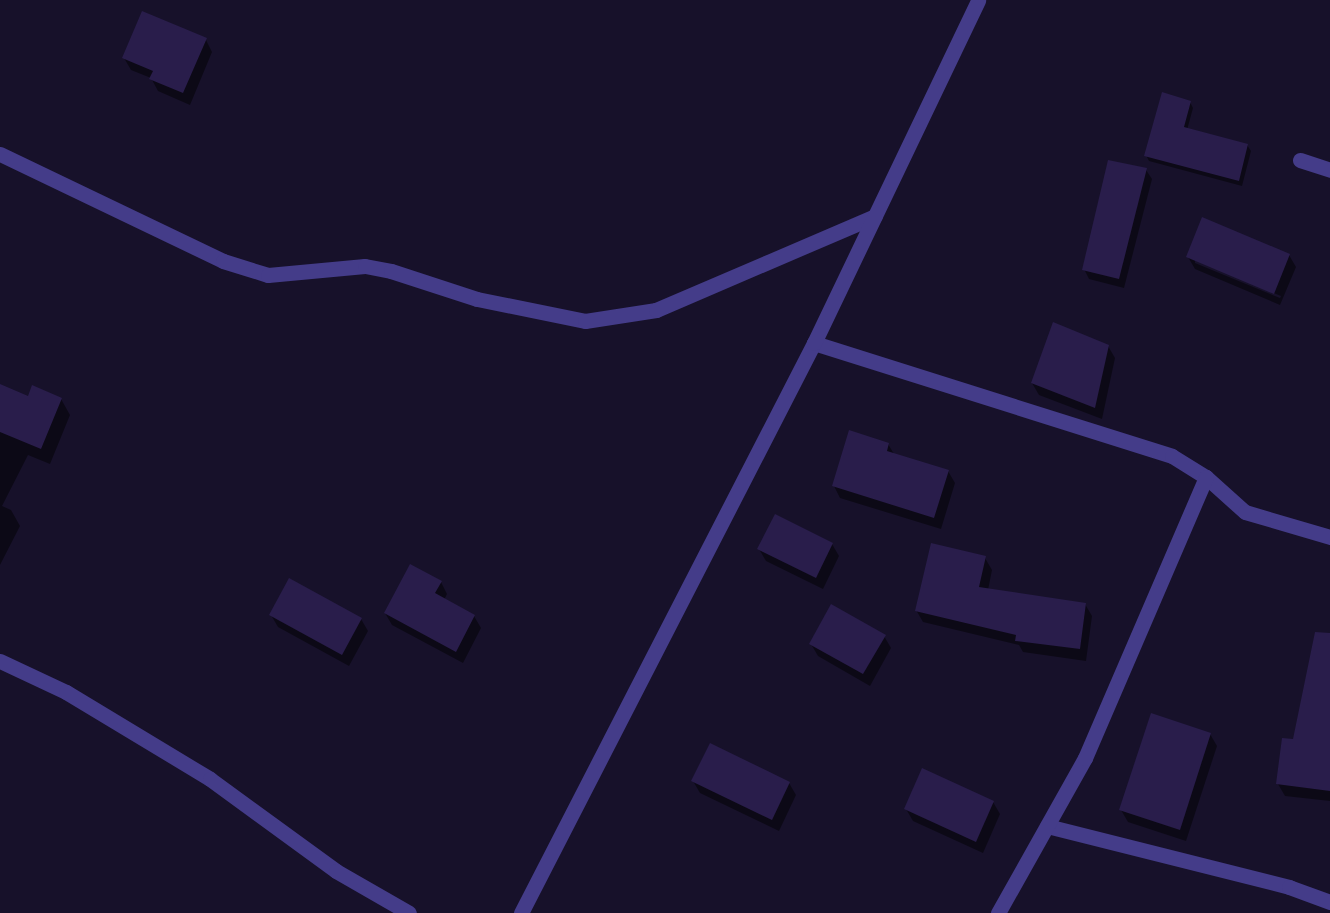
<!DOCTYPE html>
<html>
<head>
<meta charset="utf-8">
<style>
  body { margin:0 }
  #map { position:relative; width:1330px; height:913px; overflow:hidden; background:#17112a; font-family:"Asap Condensed",sans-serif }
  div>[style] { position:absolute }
  .shadow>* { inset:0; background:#0007 }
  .building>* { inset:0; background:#291d4b }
  .minor>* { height:15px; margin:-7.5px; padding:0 7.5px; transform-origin:7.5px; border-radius:7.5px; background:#443c89 }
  span { translate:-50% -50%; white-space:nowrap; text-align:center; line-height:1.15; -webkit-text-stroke:6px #17112a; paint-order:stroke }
</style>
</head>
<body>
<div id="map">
  <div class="shadow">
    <div style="clip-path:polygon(206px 40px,212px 52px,190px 105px,158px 91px,151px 78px,131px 70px,124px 58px)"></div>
    <div style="clip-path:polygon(1190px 102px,1193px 108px,1187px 130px,1247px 145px,1251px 151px,1242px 186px,1149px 161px,1146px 155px)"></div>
    <div style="clip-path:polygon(1146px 170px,1152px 179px,1124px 288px,1089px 279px,1084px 269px)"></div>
    <div style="clip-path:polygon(evenodd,1289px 255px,1296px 267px,1280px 305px,1195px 269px,1188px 257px,1289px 255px,1195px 260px,1281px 296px,1280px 298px,1195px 263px,1195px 260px)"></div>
    <div style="clip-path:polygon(1108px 346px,1115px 358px,1102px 419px,1039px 395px,1032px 383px)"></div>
    <div style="clip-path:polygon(0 386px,28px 398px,61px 399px,70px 415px,50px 464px,28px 455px,2px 506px,11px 510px,20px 526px,0 565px)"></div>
    <div style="clip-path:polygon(888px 444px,894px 454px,948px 471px,955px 483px,941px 529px,840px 498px,834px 486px)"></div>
    <div style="clip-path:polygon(832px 544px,839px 556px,823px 589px,766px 561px,759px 549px)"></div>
    <div style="clip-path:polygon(985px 558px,992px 570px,988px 590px,1085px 604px,1092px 616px,1086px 661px,1023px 652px,1019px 645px,923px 622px,916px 610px)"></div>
    <div style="clip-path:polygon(441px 582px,447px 594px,444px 600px,474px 616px,481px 628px,463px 663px,392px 625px,385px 613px)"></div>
    <div style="clip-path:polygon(271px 615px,361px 619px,368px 631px,349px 666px,278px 627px)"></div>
    <div style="clip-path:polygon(884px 636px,891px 648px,870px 686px,818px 656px,811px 644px)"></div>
    <div style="clip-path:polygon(1330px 678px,1330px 801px,1285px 796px,1278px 784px,1294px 741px)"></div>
    <div style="clip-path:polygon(1210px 734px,1217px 746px,1186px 841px,1128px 822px,1121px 810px)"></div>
    <div style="clip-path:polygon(693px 781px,789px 783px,796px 795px,779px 831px,700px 793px)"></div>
    <div style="clip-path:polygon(993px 802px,1000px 814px,983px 853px,913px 821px,906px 809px)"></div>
  </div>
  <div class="building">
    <div style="clip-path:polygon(142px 11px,207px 38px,183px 93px,149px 79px,153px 71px,122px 58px)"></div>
    <div style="clip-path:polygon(1162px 92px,1191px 101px,1184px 127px,1248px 144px,1239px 181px,1144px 156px)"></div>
    <div style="clip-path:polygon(1108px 160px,1147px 168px,1119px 279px,1082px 270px)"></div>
    <div style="clip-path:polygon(1202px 217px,1290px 254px,1274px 294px,1186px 257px)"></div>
    <div style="clip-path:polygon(1053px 322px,1109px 345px,1095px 408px,1031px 383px)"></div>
    <div style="clip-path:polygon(0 384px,28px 396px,32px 385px,62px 398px,41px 449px,0 432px)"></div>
    <div style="clip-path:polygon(849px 430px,889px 443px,887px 451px,949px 470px,934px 518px,832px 486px)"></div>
    <div style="clip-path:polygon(775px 514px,833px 543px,816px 578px,757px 549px)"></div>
    <div style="clip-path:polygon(931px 543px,986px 556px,979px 587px,1086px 603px,1080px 649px,1015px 641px,1016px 635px,915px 611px)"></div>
    <div style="clip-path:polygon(410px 564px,442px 581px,435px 593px,475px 615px,456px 652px,384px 613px)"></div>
    <div style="clip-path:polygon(289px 578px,362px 618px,342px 655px,269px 615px)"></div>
    <div style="clip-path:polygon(831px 604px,886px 635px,863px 674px,809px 644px)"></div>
    <div style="clip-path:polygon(1315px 632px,1330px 633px,1330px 791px,1276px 784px,1282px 738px,1293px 739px)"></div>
    <div style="clip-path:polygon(1151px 713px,1211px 733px,1180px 830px,1119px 810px)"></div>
    <div style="clip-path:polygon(710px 743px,790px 782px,772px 820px,691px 781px)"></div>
    <div style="clip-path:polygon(922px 768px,994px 801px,976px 842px,904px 809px)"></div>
  </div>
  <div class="minor">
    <div style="left:0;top:154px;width:247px;rotate:25.6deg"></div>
    <div style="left:223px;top:261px;width:47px;rotate:17.3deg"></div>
    <div style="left:268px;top:275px;width:97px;rotate:-5.3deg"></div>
    <div style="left:365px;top:266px;width:26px;rotate:11deg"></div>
    <div style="left:391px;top:271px;width:90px;rotate:18deg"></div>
    <div style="left:477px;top:299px;width:110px;rotate:11.5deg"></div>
    <div style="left:585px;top:321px;width:72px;rotate:-8.8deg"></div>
    <div style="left:656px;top:310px;width:238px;rotate:-23.2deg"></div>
    <div style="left:1300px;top:160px;width:32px;rotate:18deg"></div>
    <div style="left:814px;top:343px;width:375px;rotate:17.5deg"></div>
    <div style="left:1172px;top:456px;width:40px;rotate:32deg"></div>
    <div style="left:1206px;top:477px;width:52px;rotate:41.9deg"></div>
    <div style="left:1245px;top:512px;width:89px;rotate:16.4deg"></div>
    <div style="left:0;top:661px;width:73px;rotate:25.2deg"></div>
    <div style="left:66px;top:692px;width:168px;rotate:31.1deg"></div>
    <div style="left:210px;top:779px;width:156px;rotate:36.1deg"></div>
    <div style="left:336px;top:871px;width:84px;rotate:29.9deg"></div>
    <div style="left:1047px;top:826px;width:250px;rotate:14.1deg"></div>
    <div style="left:1289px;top:887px;width:44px;rotate:20.1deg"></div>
    <div style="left:521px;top:913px;width:641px;rotate:-62.8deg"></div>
    <div style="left:814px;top:343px;width:380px;rotate:-64.4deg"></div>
    <div style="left:998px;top:913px;width:178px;rotate:-60.7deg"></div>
    <div style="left:1085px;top:758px;width:306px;rotate:-66.7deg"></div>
  </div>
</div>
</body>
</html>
